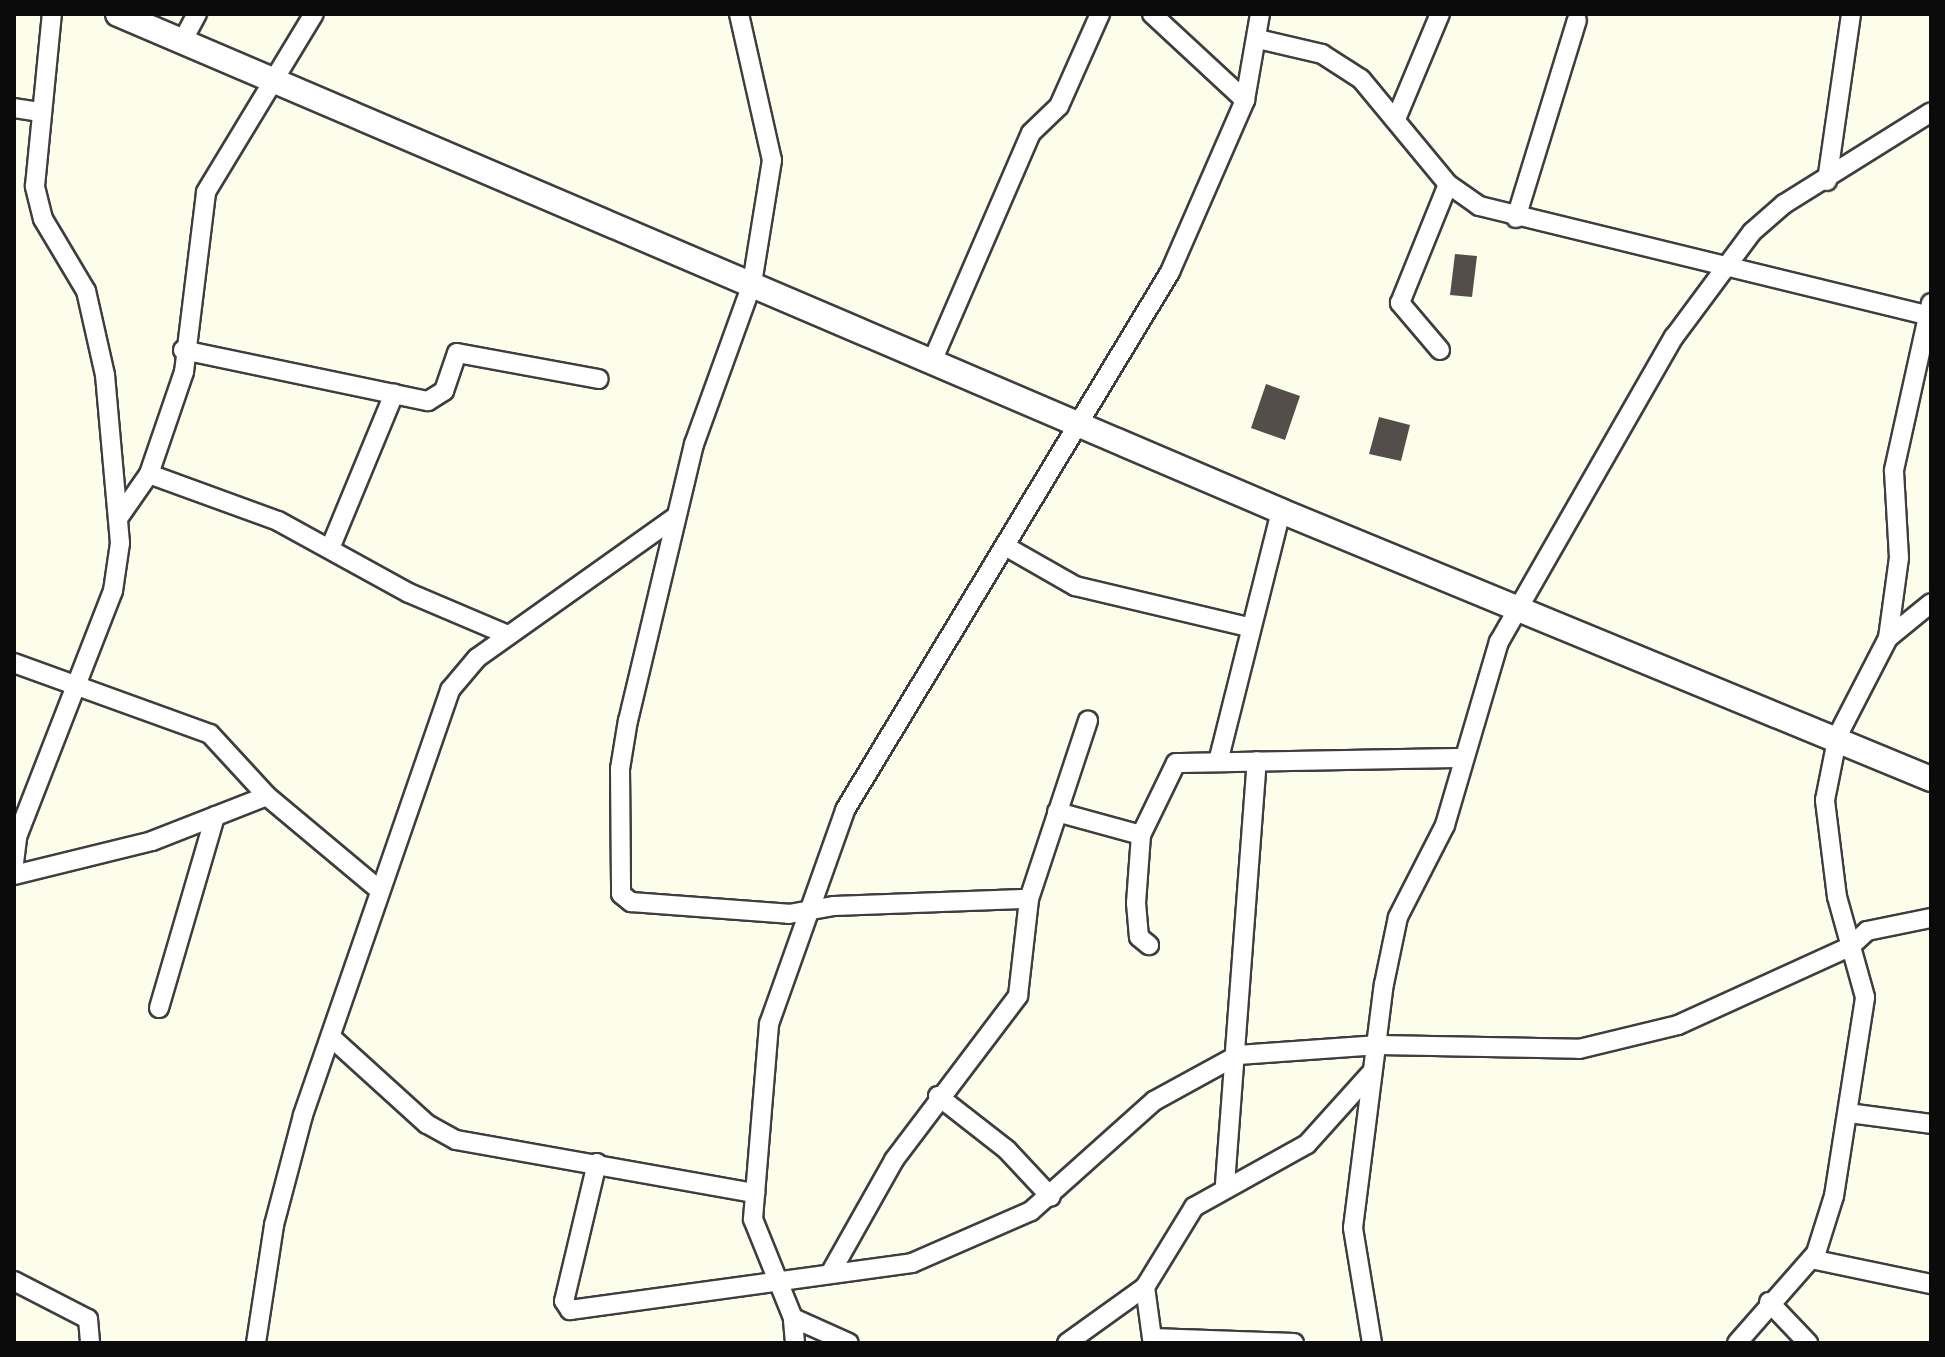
<!DOCTYPE html>
<html>
<head>
<meta charset="utf-8">
<style>
  body { margin:0 }
  #map { position:relative; width:1945px; height:1357px; overflow:hidden; background:#fdfdeb; font-family:"PT Serif",serif }
  div>[style] { position:absolute }
  .building>* { inset:0; background:#534e49 }
  .roads { filter:drop-shadow(2px 0 #3e3e3e) drop-shadow(-2px 0 #3e3e3e) drop-shadow(0 2px #3e3e3e) drop-shadow(0 -2px #3e3e3e) }
  .minor>* { height:18px; margin:-9px; padding:0 9px; transform-origin:9px; border-radius:9px; background:#fff }
  .tertiary>* { height:24px; margin:-12px; padding:0 12px; transform-origin:12px; border-radius:12px; background:#fff }
  span { translate:-50% -50%; white-space:nowrap; text-align:center; line-height:1.15; -webkit-text-stroke:8px #fff; paint-order:stroke }
  .frame { position:absolute; inset:0; border:16px solid #0b0b0b; pointer-events:none }
</style>
</head>
<body>
<div id="map">
  <div class="building">
    <div style="clip-path:polygon(1455px 254px,1477px 256px,1472px 297px,1450px 295px)"></div>
    <div style="clip-path:polygon(1266px 384px,1300px 396px,1285px 440px,1251px 428px)"></div>
    <div style="clip-path:polygon(1379px 417px,1410px 425px,1401px 461px,1369px 454px)"></div>
  </div>
  <div class="roads">
    <div class="minor">
      <div style="left:739px;top:14px;width:150px;rotate:77.3deg"></div>
      <div style="left:772px;top:160px;width:126px;rotate:99.2deg"></div>
      <div style="left:752px;top:284px;width:170px;rotate:109.9deg"></div>
      <div style="left:694px;top:444px;width:284px;rotate:103.4deg"></div>
      <div style="left:628px;top:720px;width:50px;rotate:99.3deg"></div>
      <div style="left:620px;top:769px;width:125px;rotate:89.5deg"></div>
      <div style="left:621px;top:894px;width:13px;rotate:39deg"></div>
      <div style="left:631px;top:902px;width:158px;rotate:4.3deg"></div>
      <div style="left:789px;top:914px;width:46px;rotate:-10.1deg"></div>
      <div style="left:834px;top:906px;width:195px;rotate:-2.1deg"></div>
      <div style="left:1152px;top:14px;width:127px;rotate:42.8deg"></div>
      <div style="left:1258px;top:39px;width:66px;rotate:13.2deg"></div>
      <div style="left:1322px;top:54px;width:46px;rotate:32.7deg"></div>
      <div style="left:1361px;top:79px;width:136px;rotate:50.4deg"></div>
      <div style="left:1448px;top:184px;width:38px;rotate:35deg"></div>
      <div style="left:1479px;top:206px;width:465px;rotate:13.7deg"></div>
      <div style="left:183px;top:40px;width:30px;rotate:-62deg"></div>
      <div style="left:14px;top:108px;width:26px;rotate:9deg"></div>
      <div style="left:1396px;top:119px;width:114px;rotate:-67.3deg"></div>
      <div style="left:1827px;top:181px;width:169px;rotate:-81.8deg"></div>
      <div style="left:1516px;top:218px;width:207px;rotate:-72.9deg"></div>
      <div style="left:183px;top:350px;width:250px;rotate:11.8deg"></div>
      <div style="left:428px;top:401px;width:19px;rotate:-32deg"></div>
      <div style="left:444px;top:391px;width:40px;rotate:-71.1deg"></div>
      <div style="left:457px;top:353px;width:144px;rotate:10.4deg"></div>
      <div style="left:1440px;top:350px;width:62px;rotate:-130.4deg"></div>
      <div style="left:1400px;top:303px;width:128px;rotate:-68deg"></div>
      <div style="left:934px;top:357px;width:244px;rotate:-66.6deg"></div>
      <div style="left:1031px;top:133px;width:39px;rotate:-44deg"></div>
      <div style="left:1059px;top:106px;width:101px;rotate:-66deg"></div>
      <div style="left:149px;top:474px;width:108px;rotate:-71.1deg"></div>
      <div style="left:184px;top:372px;width:181px;rotate:-83deg"></div>
      <div style="left:206px;top:192px;width:208px;rotate:-58.8deg"></div>
      <div style="left:119px;top:517px;width:52px;rotate:-55.1deg"></div>
      <div style="left:149px;top:474px;width:137px;rotate:20deg"></div>
      <div style="left:278px;top:521px;width:149px;rotate:28.8deg"></div>
      <div style="left:409px;top:593px;width:108px;rotate:23deg"></div>
      <div style="left:331px;top:546px;width:165px;rotate:-67.5deg"></div>
      <div style="left:1005px;top:546px;width:81px;rotate:29.7deg"></div>
      <div style="left:1075px;top:586px;width:179px;rotate:13.3deg"></div>
      <div style="left:1888px;top:638px;width:55px;rotate:-39.1deg"></div>
      <div style="left:14px;top:663px;width:208px;rotate:19.9deg"></div>
      <div style="left:210px;top:734px;width:84px;rotate:47.4deg"></div>
      <div style="left:267px;top:796px;width:143px;rotate:39.9deg"></div>
      <div style="left:1219px;top:758px;width:255px;rotate:-75.9deg"></div>
      <div style="left:1057px;top:812px;width:87px;rotate:15.3deg"></div>
      <div style="left:1141px;top:835px;width:80px;rotate:-64.1deg"></div>
      <div style="left:1176px;top:763px;width:285px;rotate:-1deg"></div>
      <div style="left:1141px;top:835px;width:68px;rotate:94.2deg"></div>
      <div style="left:1136px;top:903px;width:34px;rotate:85deg"></div>
      <div style="left:1139px;top:937px;width:13px;rotate:39deg"></div>
      <div style="left:14px;top:863px;width:26px;rotate:-83deg"></div>
      <div style="left:17px;top:837px;width:264px;rotate:-68.7deg"></div>
      <div style="left:113px;top:591px;width:49px;rotate:-81.7deg"></div>
      <div style="left:120px;top:543px;width:169px;rotate:-95.1deg"></div>
      <div style="left:105px;top:375px;width:86px;rotate:-102.7deg"></div>
      <div style="left:86px;top:291px;width:84px;rotate:-120.8deg"></div>
      <div style="left:43px;top:219px;width:34px;rotate:-104deg"></div>
      <div style="left:35px;top:186px;width:173px;rotate:-84.4deg"></div>
      <div style="left:14px;top:875px;width:142px;rotate:-13.8deg"></div>
      <div style="left:152px;top:841px;width:123px;rotate:-21.4deg"></div>
      <div style="left:159px;top:1008px;width:200px;rotate:-73.7deg"></div>
      <div style="left:332px;top:1038px;width:128px;rotate:42.2deg"></div>
      <div style="left:427px;top:1124px;width:33px;rotate:29deg"></div>
      <div style="left:456px;top:1140px;width:304px;rotate:10.1deg"></div>
      <div style="left:938px;top:1096px;width:88px;rotate:38deg"></div>
      <div style="left:1007px;top:1150px;width:64px;rotate:46.9deg"></div>
      <div style="left:1849px;top:1113px;width:83px;rotate:7.6deg"></div>
      <div style="left:597px;top:1163px;width:142px;rotate:103.4deg"></div>
      <div style="left:564px;top:1301px;width:11px;rotate:56deg"></div>
      <div style="left:570px;top:1310px;width:345px;rotate:-7.8deg"></div>
      <div style="left:912px;top:1263px;width:130px;rotate:-23.6deg"></div>
      <div style="left:1031px;top:1211px;width:165px;rotate:-41.8deg"></div>
      <div style="left:1154px;top:1101px;width:96px;rotate:-28.7deg"></div>
      <div style="left:1238px;top:1055px;width:141px;rotate:-4.1deg"></div>
      <div style="left:1379px;top:1045px;width:200px;rotate:1.1deg"></div>
      <div style="left:1579px;top:1049px;width:102px;rotate:-13.6deg"></div>
      <div style="left:1678px;top:1025px;width:190px;rotate:-24.5deg"></div>
      <div style="left:1851px;top:946px;width:22px;rotate:-43deg"></div>
      <div style="left:1867px;top:931px;width:65px;rotate:-11.5deg"></div>
      <div style="left:1225px;top:1184px;width:424px;rotate:-85.7deg"></div>
      <div style="left:1811px;top:1259px;width:123px;rotate:11.8deg"></div>
      <div style="left:831px;top:1272px;width:129px;rotate:-60.6deg"></div>
      <div style="left:894px;top:1160px;width:206px;rotate:-52.9deg"></div>
      <div style="left:1018px;top:996px;width:98px;rotate:-83.5deg"></div>
      <div style="left:1029px;top:899px;width:188px;rotate:-71.7deg"></div>
      <div style="left:14px;top:1281px;width:83px;rotate:27.2deg"></div>
      <div style="left:88px;top:1319px;width:24px;rotate:85deg"></div>
      <div style="left:1145px;top:1287px;width:51px;rotate:82.2deg"></div>
      <div style="left:1152px;top:1338px;width:142px;rotate:2deg"></div>
      <div style="left:1769px;top:1302px;width:57px;rotate:46.4deg"></div>
      <div style="left:793px;top:1318px;width:61px;rotate:24.1deg"></div>
      <div style="left:256px;top:1343px;width:119px;rotate:-81.3deg"></div>
      <div style="left:274px;top:1225px;width:114px;rotate:-75.2deg"></div>
      <div style="left:303px;top:1115px;width:450px;rotate:-70.9deg"></div>
      <div style="left:450px;top:690px;width:42px;rotate:-49.8deg"></div>
      <div style="left:477px;top:658px;width:242px;rotate:-35.4deg"></div>
      <div style="left:795px;top:1343px;width:25px;rotate:-95deg"></div>
      <div style="left:793px;top:1318px;width:107px;rotate:-112deg"></div>
      <div style="left:753px;top:1219px;width:196px;rotate:-85.3deg"></div>
      <div style="left:769px;top:1024px;width:227px;rotate:-70.4deg"></div>
      <div style="left:845px;top:810px;width:629px;rotate:-58.86deg"></div>
      <div style="left:1170px;top:272px;width:188px;rotate:-66.4deg"></div>
      <div style="left:1245px;top:100px;width:87px;rotate:-80.1deg"></div>
      <div style="left:1067px;top:1343px;width:96px;rotate:-35.7deg"></div>
      <div style="left:1145px;top:1287px;width:94px;rotate:-58.5deg"></div>
      <div style="left:1194px;top:1207px;width:129px;rotate:-29.1deg"></div>
      <div style="left:1307px;top:1144px;width:94px;rotate:-48deg"></div>
      <div style="left:1372px;top:1343px;width:117px;rotate:-99.4deg"></div>
      <div style="left:1353px;top:1228px;width:246px;rotate:-82.8deg"></div>
      <div style="left:1384px;top:984px;width:68px;rotate:-78.2deg"></div>
      <div style="left:1398px;top:917px;width:103px;rotate:-62.9deg"></div>
      <div style="left:1445px;top:825px;width:191px;rotate:-73.6deg"></div>
      <div style="left:1499px;top:642px;width:352px;rotate:-60.2deg"></div>
      <div style="left:1674px;top:337px;width:131px;rotate:-53.4deg"></div>
      <div style="left:1752px;top:232px;width:43px;rotate:-41.2deg"></div>
      <div style="left:1784px;top:204px;width:173px;rotate:-32deg"></div>
      <div style="left:1737px;top:1343px;width:120px;rotate:-48.7deg"></div>
      <div style="left:1816px;top:1253px;width:60px;rotate:-72.5deg"></div>
      <div style="left:1834px;top:1196px;width:201px;rotate:-81.1deg"></div>
      <div style="left:1865px;top:997px;width:104px;rotate:-105.6deg"></div>
      <div style="left:1837px;top:897px;width:98px;rotate:-97.1deg"></div>
      <div style="left:1825px;top:800px;width:66px;rotate:-78.7deg"></div>
      <div style="left:1838px;top:735px;width:109px;rotate:-62.7deg"></div>
      <div style="left:1888px;top:638px;width:81px;rotate:-82.2deg"></div>
      <div style="left:1899px;top:558px;width:88px;rotate:-93.3deg"></div>
      <div style="left:1894px;top:470px;width:171px;rotate:-77.5deg"></div>
    </div>
    <div class="tertiary">
      <div style="left:118px;top:14px;width:1265px;rotate:23.14deg"></div>
      <div style="left:1281px;top:511px;width:703px;rotate:22.41deg"></div>
    </div>
  </div>
  <div class="frame"></div>
</div>
</body>
</html>
